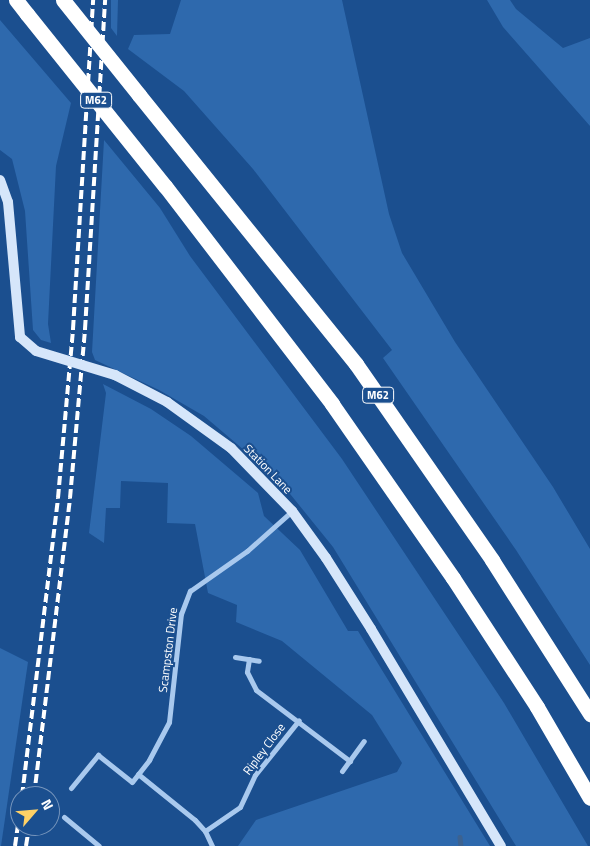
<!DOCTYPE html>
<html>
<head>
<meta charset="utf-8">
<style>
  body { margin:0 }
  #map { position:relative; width:590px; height:846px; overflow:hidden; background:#1b4f8f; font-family:"Titillium Web",sans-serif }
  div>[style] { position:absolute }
  .green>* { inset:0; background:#2e69ad }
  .stream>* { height:4.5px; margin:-2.25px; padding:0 2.25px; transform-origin:2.25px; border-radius:2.25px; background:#3c6290 }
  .street>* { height:5px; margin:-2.5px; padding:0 2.5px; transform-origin:2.5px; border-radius:2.5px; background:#a9c9ee }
  .secondary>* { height:10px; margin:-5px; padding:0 5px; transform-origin:5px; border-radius:5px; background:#d6e6fa }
  .highway>* { height:15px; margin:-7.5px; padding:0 7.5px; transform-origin:7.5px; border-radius:7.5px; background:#fff }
  .rail>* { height:4px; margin-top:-2px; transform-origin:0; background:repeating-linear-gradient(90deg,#fff 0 9px,transparent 0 13px) }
  .secondary-bridge>* { height:10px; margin:-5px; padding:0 5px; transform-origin:5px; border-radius:5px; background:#d6e6fa }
  .highway-bridge>* { height:15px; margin:-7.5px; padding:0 7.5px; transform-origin:7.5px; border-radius:7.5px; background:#fff }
  span { translate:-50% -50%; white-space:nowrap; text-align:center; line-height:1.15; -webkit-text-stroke:4px #1b4f8f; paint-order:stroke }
  .shield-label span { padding:1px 4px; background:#1b4f8f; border:1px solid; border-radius:4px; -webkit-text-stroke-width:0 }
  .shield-label { font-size:11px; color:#fff; font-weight:700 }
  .street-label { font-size:12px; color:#fff }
  .north { position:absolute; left:10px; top:786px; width:50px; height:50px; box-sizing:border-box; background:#1b4f8f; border:1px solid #7695bc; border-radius:50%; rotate:63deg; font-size:14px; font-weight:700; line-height:20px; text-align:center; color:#fff }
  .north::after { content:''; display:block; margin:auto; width:18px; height:22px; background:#ffd166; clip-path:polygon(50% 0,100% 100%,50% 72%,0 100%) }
</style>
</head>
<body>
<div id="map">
  <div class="green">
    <div style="clip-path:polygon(111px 0,118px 0,117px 36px,111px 28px)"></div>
    <div style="clip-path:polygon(181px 0,342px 0,389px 214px,402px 253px,455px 342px,553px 487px,590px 549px,590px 665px,516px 550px,383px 358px,392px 350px,253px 169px,184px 91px,128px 49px,134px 35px,170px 34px)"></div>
    <div style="clip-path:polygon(487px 0,510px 0,516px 9px,563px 48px,590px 38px,590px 126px,503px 27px)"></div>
    <div style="clip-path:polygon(0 20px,71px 103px,56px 166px,48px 324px,51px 343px,41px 340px,33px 330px,25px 211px,12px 159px,0 150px)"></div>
    <div style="clip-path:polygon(104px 140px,160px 208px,190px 256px,342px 459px,504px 703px,588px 846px,516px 846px,333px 547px,278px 479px,204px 416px,159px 390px,95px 360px,92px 352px)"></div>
    <div style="clip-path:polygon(103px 384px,151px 409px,191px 436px,258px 493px,264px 516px,300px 550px,348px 631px,358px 631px,490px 846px,238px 846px,256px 820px,397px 772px,402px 763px,372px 715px,282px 641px,236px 622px,237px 605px,208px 593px,195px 524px,167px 523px,168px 483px,121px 481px,120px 508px,106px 508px,104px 543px,89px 533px,106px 393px)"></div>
    <div style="clip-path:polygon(0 648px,28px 662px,1px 846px,0 846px)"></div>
  </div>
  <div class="stream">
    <div style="left:460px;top:837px;width:9px;rotate:84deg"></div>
  </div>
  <div class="street">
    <div style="left:235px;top:657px;width:24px;rotate:9deg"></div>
    <div style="left:249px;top:659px;width:13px;rotate:99deg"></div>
    <div style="left:247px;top:672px;width:20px;rotate:63deg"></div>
    <div style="left:256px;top:690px;width:118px;rotate:37.1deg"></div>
    <div style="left:342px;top:771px;width:37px;rotate:-54deg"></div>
    <div style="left:138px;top:774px;width:73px;rotate:38.9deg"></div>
    <div style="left:195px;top:820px;width:15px;rotate:48deg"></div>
    <div style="left:205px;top:831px;width:17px;rotate:65deg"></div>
    <div style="left:71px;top:788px;width:43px;rotate:-50.7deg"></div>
    <div style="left:98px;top:755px;width:43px;rotate:38.5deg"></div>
    <div style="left:132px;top:782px;width:28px;rotate:-52deg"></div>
    <div style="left:149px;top:760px;width:43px;rotate:-62.2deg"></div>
    <div style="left:169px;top:722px;width:109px;rotate:-83.7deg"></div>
    <div style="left:181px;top:614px;width:25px;rotate:-69deg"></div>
    <div style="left:190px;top:591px;width:70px;rotate:-35.1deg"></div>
    <div style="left:247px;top:551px;width:60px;rotate:-41.6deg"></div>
    <div style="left:64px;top:817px;width:45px;rotate:39.6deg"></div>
    <div style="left:205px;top:831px;width:42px;rotate:-34.4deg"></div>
    <div style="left:240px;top:807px;width:35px;rotate:-65deg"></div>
    <div style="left:255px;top:775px;width:70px;rotate:-51.3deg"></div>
  </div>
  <div class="secondary">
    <div style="left:0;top:180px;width:23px;rotate:70deg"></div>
    <div style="left:8px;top:202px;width:136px;rotate:84.9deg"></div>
    <div style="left:20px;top:337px;width:21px;rotate:41deg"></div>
    <div style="left:115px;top:375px;width:59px;rotate:27.4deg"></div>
    <div style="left:167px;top:402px;width:79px;rotate:35.7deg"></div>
    <div style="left:231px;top:448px;width:88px;rotate:45.9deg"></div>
    <div style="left:292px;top:511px;width:58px;rotate:54.1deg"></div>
    <div style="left:326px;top:558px;width:84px;rotate:57.6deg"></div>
    <div style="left:371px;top:629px;width:253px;rotate:59.1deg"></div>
  </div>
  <div class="highway">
    <div style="left:16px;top:0;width:18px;rotate:52deg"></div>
    <div style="left:139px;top:95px;width:346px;rotate:51.1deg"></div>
    <div style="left:356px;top:364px;width:239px;rotate:55.2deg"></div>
    <div style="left:492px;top:560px;width:183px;rotate:57.5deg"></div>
    <div style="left:165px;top:186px;width:275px;rotate:52.5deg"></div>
    <div style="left:332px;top:404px;width:212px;rotate:55.2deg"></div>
    <div style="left:453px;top:578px;width:154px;rotate:56.9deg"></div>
    <div style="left:537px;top:707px;width:105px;rotate:59.8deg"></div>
  </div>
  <div class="rail">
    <div style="left:22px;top:796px;width:300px;rotate:-83.1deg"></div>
    <div style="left:58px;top:498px;width:170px;rotate:-84.9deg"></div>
    <div style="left:73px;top:329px;width:330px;rotate:-86.5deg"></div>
    <div style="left:34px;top:796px;width:300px;rotate:-83.1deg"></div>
    <div style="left:70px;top:498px;width:170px;rotate:-84.9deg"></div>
    <div style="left:85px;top:329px;width:330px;rotate:-86.5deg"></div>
    <div style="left:15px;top:846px;width:36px;rotate:-82deg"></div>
    <div style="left:26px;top:846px;width:20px;rotate:-81deg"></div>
  </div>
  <div class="secondary-bridge">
    <div style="left:36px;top:351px;width:83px;rotate:16.9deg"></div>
  </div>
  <div class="highway-bridge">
    <div style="left:63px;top:0;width:122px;rotate:51.3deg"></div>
    <div style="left:27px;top:14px;width:221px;rotate:51.3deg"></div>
  </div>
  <div class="shield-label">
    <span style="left:96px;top:100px">M62</span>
    <span style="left:378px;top:395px">M62</span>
  </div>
  <div class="street-label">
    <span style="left:268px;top:469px;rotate:46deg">Station Lane</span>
    <span style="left:168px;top:650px;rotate:-83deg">Scampston Drive</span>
    <span style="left:264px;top:749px;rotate:-53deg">Ripley Close</span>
  </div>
  <div class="north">N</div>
</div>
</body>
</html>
